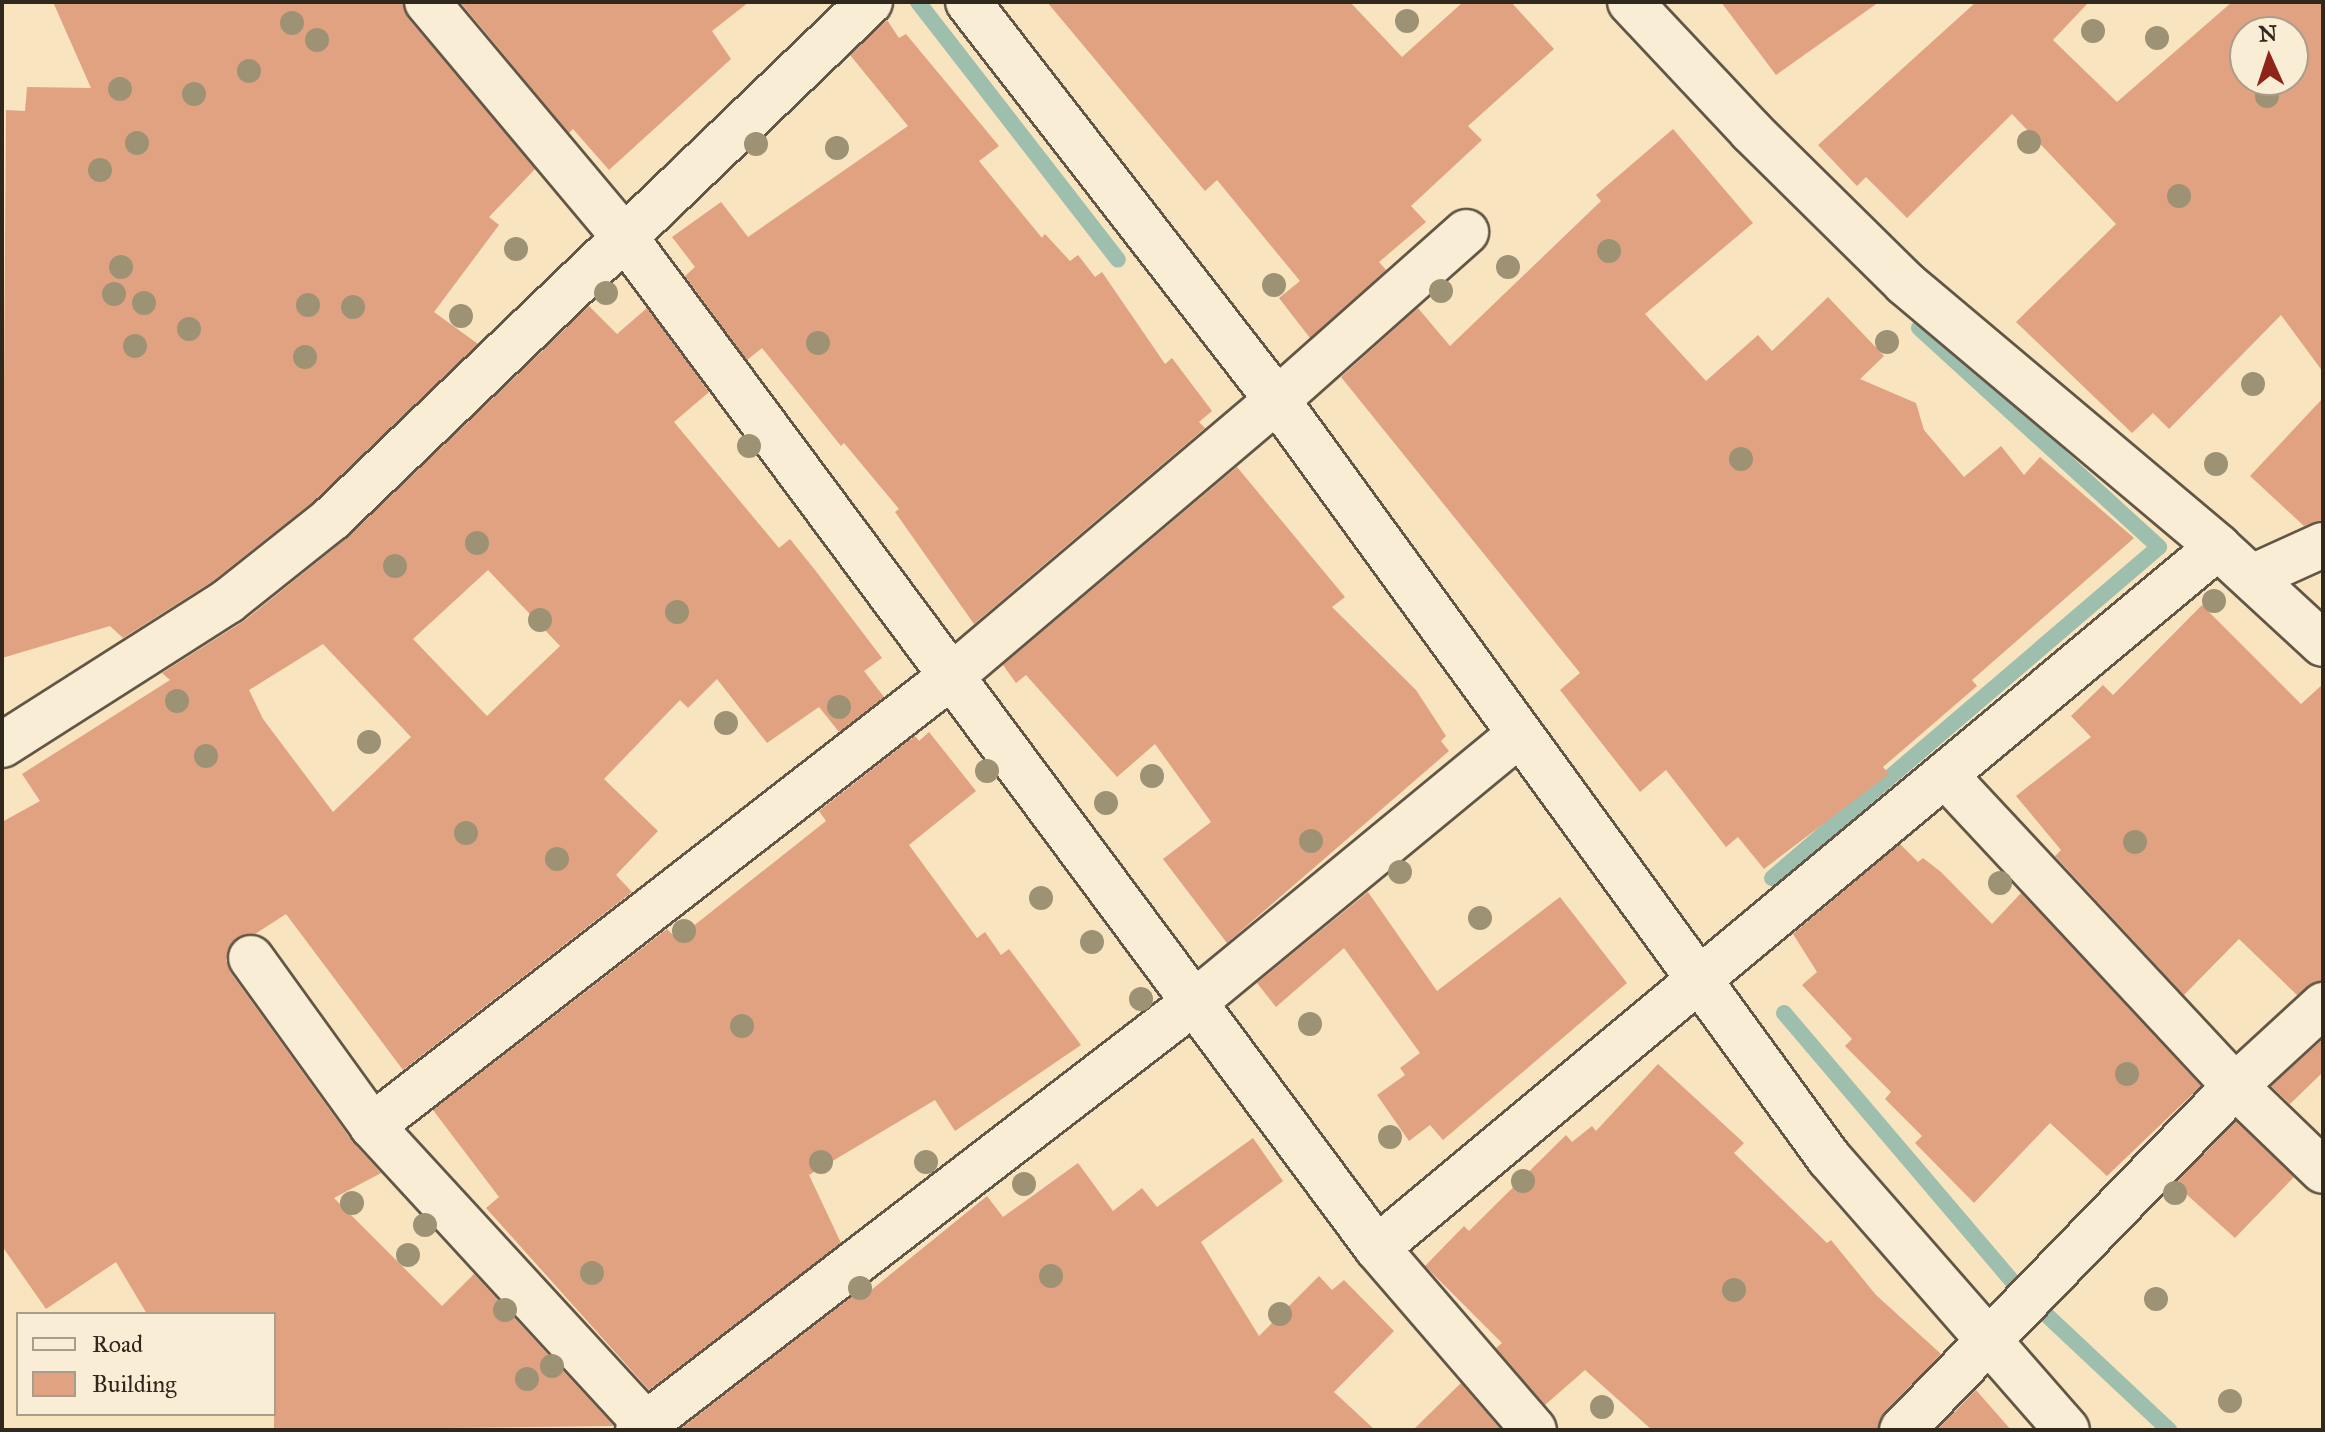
<!DOCTYPE html>
<html>
<head>
<meta charset="utf-8">
<style>
  body { margin:0 }
  #map { position:relative; width:2325px; height:1432px; overflow:hidden; background:#f8e4bf; font-family:"IM FELL Great Primer",serif }
  div>[style] { position:absolute }
  .stream>* { height:16px; margin:-8px; padding:0 8px; transform-origin:8px; border-radius:8px; background:#9ebfad }
  .building>* { inset:0; background:#e1a282 }
  .roads { filter:drop-shadow(2px 0 #625646) drop-shadow(-2px 0 #625646) drop-shadow(0 2px #625646) drop-shadow(0 -2px #625646) }
  .street>* { height:44px; margin:-22px; padding:0 22px; transform-origin:22px; border-radius:22px; background:#faedd5 }
  .secondary>* { height:44px; margin:-22px; padding:0 22px; transform-origin:22px; border-radius:22px; background:#faedd5 }
  .trees>* { width:24px; height:24px; margin:-12px; border-radius:50%; background:#9e9275 }
  span { translate:-50% -50%; white-space:nowrap; text-align:center; line-height:1.15; -webkit-text-stroke:6px #faedd5; paint-order:stroke }
  .frame { position:absolute; inset:0; border:4px solid #30271d; pointer-events:none }
  .legend { position:absolute; left:16px; top:1312px; width:260px; height:104px; box-sizing:border-box; background:#faedd5; border:2px solid #a99e8b; margin:0; padding:10px 14px; list-style:none; font-size:24px; color:#30271d }
  .legend li { display:flex; align-items:center; gap:16px; height:40px }
  .legend b { width:40px; border:2px solid #a99e8b }
  .north { position:absolute; left:2229px; top:16px; width:80px; height:80px; box-sizing:border-box; background:#faedd5; border:2px solid #a99e8b; border-radius:50%; rotate:357deg; font-size:22px; font-weight:700; line-height:32px; text-align:center; color:#30271d }
  .north::after { content:''; display:block; margin:auto; width:28px; height:36px; background:#8f2418; clip-path:polygon(50% 0,100% 100%,50% 72%,0 100%) }
</style>
</head>
<body>
<div id="map">
  <div class="stream">
    <div style="left:918px;top:2px;width:326px;rotate:52.2deg"></div>
    <div style="left:1772px;top:878px;width:509px;rotate:-40.54deg"></div>
    <div style="left:2159px;top:547px;width:325px;rotate:-137.6deg"></div>
    <div style="left:1784px;top:1013px;width:364px;rotate:49.6deg"></div>
    <div style="left:2036px;top:1305px;width:183px;rotate:43.2deg"></div>
  </div>
  <div class="building">
    <div style="clip-path:polygon(53px 2px,403px 2px,408px 18px,535px 169px,489px 217px,499px 225px,434px 312px,478px 344px,315px 500px,213px 581px,123px 638px,110px 626px,2px 658px,6px 110px,25px 111px,27px 87px,91px 88px)"></div>
    <div style="clip-path:polygon(460px 2px,749px 2px,712px 31px,731px 59px,609px 170px,573px 129px,569px 133px)"></div>
    <div style="clip-path:polygon(1047px 2px,1350px 2px,1402px 57px,1463px 2px,1511px 2px,1554px 49px,1468px 126px,1482px 140px,1411px 206px,1426px 222px,1379px 262px,1386px 270px,1310px 338px,1279px 298px,1300px 281px,1217px 180px,1205px 191px)"></div>
    <div style="clip-path:polygon(1721px 2px,1879px 2px,1776px 75px)"></div>
    <div style="clip-path:polygon(evenodd,1976px 2px,2089px 2px,2053px 40px,2117px 102px,2232px 2px,2323px 2px,2323px 372px,2281px 315px,2169px 429px,2153px 413px,2132px 433px,2016px 322px,2116px 224px,2012px 114px,1907px 218px,1866px 177px,1857px 186px,1818px 145px,1976px 2px,2245px 32px,2293px 32px,2293px 80px,2245px 80px,2245px 32px)"></div>
    <div style="clip-path:polygon(887px 20px,899px 38px,906px 34px,999px 146px,979px 161px,1042px 238px,1045px 234px,1070px 261px,1078px 255px,1095px 277px,1102px 272px,1165px 364px,1172px 358px,1212px 411px,1199px 422px,1205px 428px,974px 624px,895px 512px,899px 509px,844px 443px,841px 446px,762px 348px,747px 360px,685px 276px,695px 267px,672px 237px,721px 202px,748px 237px,908px 126px,850px 55px)"></div>
    <div style="clip-path:polygon(1673px 129px,1753px 223px,1645px 314px,1706px 381px,1758px 335px,1772px 351px,1828px 297px,1884px 356px,1860px 379px,1916px 403px,1924px 430px,1964px 477px,2001px 446px,2024px 475px,2040px 457px,2134px 538px,1972px 680px,1977px 686px,1883px 767px,1889px 774px,1764px 869px,1738px 837px,1726px 847px,1666px 770px,1640px 792px,1560px 690px,1580px 673px,1341px 377px,1418px 308px,1450px 346px,1601px 201px,1596px 195px)"></div>
    <div style="clip-path:polygon(evenodd,589px 306px,617px 334px,647px 308px,709px 392px,674px 422px,779px 548px,790px 539px,815px 570px,882px 658px,864px 671px,884px 697px,839px 732px,819px 707px,767px 743px,717px 679px,688px 708px,680px 700px,604px 779px,658px 831px,616px 875px,632px 892px,403px 1070px,286px 914px,255px 934px,236px 938px,226px 960px,231px 973px,352px 1141px,381px 1173px,334px 1198px,442px 1306px,474px 1274px,614px 1426px,274px 1430px,274px 1314px,147px 1314px,116px 1262px,46px 1309px,2px 1246px,2px 822px,40px 801px,22px 774px,170px 680px,162px 673px,244px 621px,347px 538px,589px 306px,488px 570px,560px 646px,487px 716px,413px 639px,488px 570px,589px 306px,323px 644px,411px 737px,333px 812px,263px 719px,249px 690px,323px 644px)"></div>
    <div style="clip-path:polygon(2323px 398px,2323px 520px,2304px 526px,2250px 476px)"></div>
    <div style="clip-path:polygon(1237px 467px,1345px 597px,1332px 607px,1416px 690px,1446px 736px,1441px 741px,1449px 751px,1227px 943px,1163px 859px,1211px 822px,1155px 744px,1117px 777px,1026px 675px,1016px 683px,1003px 665px)"></div>
    <div style="clip-path:polygon(2202px 605px,2301px 704px,2323px 684px,2323px 981px,2297px 995px,2239px 939px,2184px 995px,2055px 856px,2061px 850px,2016px 796px,2091px 737px,2071px 716px,2103px 685px,2113px 695px)"></div>
    <div style="clip-path:polygon(929px 732px,976px 791px,909px 845px,977px 938px,985px 932px,1001px 955px,1009px 949px,1081px 1045px,955px 1131px,935px 1100px,809px 1175px,841px 1243px,649px 1390px,486px 1208px,499px 1197px,433px 1110px,667px 929px,677px 939px,826px 821px,819px 811px,915px 736px,919px 741px)"></div>
    <div style="clip-path:polygon(1900px 844px,1918px 862px,1923px 858px,1941px 872px,1992px 924px,2021px 893px,2201px 1086px,2107px 1176px,2050px 1123px,1974px 1203px,1915px 1143px,1922px 1136px,1885px 1099px,1891px 1092px,1845px 1046px,1852px 1039px,1802px 985px,1817px 972px,1793px 934px)"></div>
    <div style="clip-path:polygon(1368px 892px,1437px 991px,1560px 897px,1627px 983px,1443px 1140px,1430px 1125px,1409px 1141px,1377px 1095px,1405px 1075px,1400px 1068px,1420px 1053px,1344px 948px,1276px 1007px,1257px 983px)"></div>
    <div style="clip-path:polygon(2323px 1039px,2323px 1072px,2290px 1104px,2271px 1086px)"></div>
    <div style="clip-path:polygon(1658px 1064px,1744px 1143px,1734px 1153px,1827px 1243px,1831px 1240px,1876px 1295px,1941px 1354px,1884px 1413px,1878px 1430px,1652px 1430px,1585px 1370px,1545px 1405px,1496px 1348px,1502px 1343px,1425px 1266px,1464px 1226px,1469px 1231px,1566px 1135px,1572px 1142px,1592px 1126px,1596px 1131px)"></div>
    <div style="clip-path:polygon(2236px 1121px,2294px 1177px,2235px 1238px,2175px 1184px)"></div>
    <div style="clip-path:polygon(1253px 1138px,1283px 1181px,1201px 1242px,1259px 1336px,1319px 1276px,1332px 1290px,1344px 1280px,1394px 1331px,1334px 1392px,1375px 1430px,679px 1430px,862px 1289px,865px 1295px,987px 1196px,1003px 1217px,1078px 1163px,1113px 1211px,1142px 1188px,1157px 1207px)"></div>
    <div style="clip-path:polygon(1461px 1383px,1501px 1430px,1413px 1430px)"></div>
    <div style="clip-path:polygon(1976px 1390px,2011px 1430px,1937px 1430px)"></div>
  </div>
  <div class="roads">
    <div class="street">
      <div style="left:427px;top:2px;width:311px;rotate:50deg"></div>
      <div style="left:627px;top:240px;width:1256px;rotate:53.35deg"></div>
      <div style="left:1377px;top:1248px;width:240px;rotate:49.2deg"></div>
      <div style="left:1630px;top:2px;width:177px;rotate:46.8deg"></div>
      <div style="left:1751px;top:131px;width:216px;rotate:44.6deg"></div>
      <div style="left:1905px;top:283px;width:409px;rotate:40.1deg"></div>
      <div style="left:2218px;top:547px;width:143px;rotate:42.7deg"></div>
      <div style="left:2252px;top:577px;width:78px;rotate:-24.3deg"></div>
      <div style="left:2px;top:745px;width:268px;rotate:-32.5deg"></div>
      <div style="left:228px;top:601px;width:132px;rotate:-38.5deg"></div>
      <div style="left:331px;top:519px;width:747px;rotate:-43.81deg"></div>
      <div style="left:1945px;top:775px;width:425px;rotate:47deg"></div>
      <div style="left:2235px;top:1086px;width:122px;rotate:44deg"></div>
      <div style="left:251px;top:958px;width:207px;rotate:54.2deg"></div>
      <div style="left:372px;top:1126px;width:405px;rotate:47.4deg"></div>
      <div style="left:372px;top:1126px;width:737px;rotate:-37.83deg"></div>
      <div style="left:954px;top:674px;width:424px;rotate:-40.3deg"></div>
      <div style="left:1277px;top:400px;width:253px;rotate:-41.6deg"></div>
      <div style="left:1377px;top:1248px;width:1095px;rotate:-39.81deg"></div>
      <div style="left:638px;top:1430px;width:705px;rotate:-37.57deg"></div>
      <div style="left:1197px;top:1000px;width:418px;rotate:-39.5deg"></div>
      <div style="left:1902px;top:1430px;width:479px;rotate:-45.9deg"></div>
      <div style="left:2235px;top:1086px;width:120px;rotate:-42.6deg"></div>
    </div>
    <div class="secondary">
      <div style="left:968px;top:2px;width:504px;rotate:52.17deg"></div>
      <div style="left:1277px;top:400px;width:938px;rotate:53.94deg"></div>
      <div style="left:1829px;top:1158px;width:361px;rotate:48.8deg"></div>
    </div>
  </div>
  <div class="trees">
    <div style="left:1407px;top:21px"></div>
    <div style="left:292px;top:23px"></div>
    <div style="left:2093px;top:31px"></div>
    <div style="left:2157px;top:38px"></div>
    <div style="left:317px;top:40px"></div>
    <div style="left:249px;top:71px"></div>
    <div style="left:120px;top:89px"></div>
    <div style="left:194px;top:94px"></div>
    <div style="left:2267px;top:96px"></div>
    <div style="left:2029px;top:142px"></div>
    <div style="left:137px;top:143px"></div>
    <div style="left:756px;top:144px"></div>
    <div style="left:837px;top:148px"></div>
    <div style="left:100px;top:170px"></div>
    <div style="left:2179px;top:196px"></div>
    <div style="left:516px;top:249px"></div>
    <div style="left:1609px;top:251px"></div>
    <div style="left:121px;top:267px"></div>
    <div style="left:1508px;top:267px"></div>
    <div style="left:1274px;top:285px"></div>
    <div style="left:1441px;top:291px"></div>
    <div style="left:606px;top:293px"></div>
    <div style="left:114px;top:294px"></div>
    <div style="left:144px;top:303px"></div>
    <div style="left:308px;top:305px"></div>
    <div style="left:353px;top:307px"></div>
    <div style="left:461px;top:316px"></div>
    <div style="left:189px;top:329px"></div>
    <div style="left:1887px;top:342px"></div>
    <div style="left:818px;top:343px"></div>
    <div style="left:135px;top:346px"></div>
    <div style="left:305px;top:357px"></div>
    <div style="left:2253px;top:384px"></div>
    <div style="left:749px;top:446px"></div>
    <div style="left:1741px;top:459px"></div>
    <div style="left:2216px;top:464px"></div>
    <div style="left:477px;top:543px"></div>
    <div style="left:395px;top:566px"></div>
    <div style="left:2214px;top:601px"></div>
    <div style="left:677px;top:612px"></div>
    <div style="left:540px;top:620px"></div>
    <div style="left:177px;top:701px"></div>
    <div style="left:839px;top:707px"></div>
    <div style="left:726px;top:723px"></div>
    <div style="left:369px;top:742px"></div>
    <div style="left:206px;top:756px"></div>
    <div style="left:987px;top:771px"></div>
    <div style="left:1152px;top:776px"></div>
    <div style="left:1106px;top:803px"></div>
    <div style="left:466px;top:833px"></div>
    <div style="left:1311px;top:841px"></div>
    <div style="left:2135px;top:842px"></div>
    <div style="left:557px;top:859px"></div>
    <div style="left:1400px;top:872px"></div>
    <div style="left:2000px;top:883px"></div>
    <div style="left:1041px;top:898px"></div>
    <div style="left:1480px;top:918px"></div>
    <div style="left:684px;top:931px"></div>
    <div style="left:1092px;top:942px"></div>
    <div style="left:1141px;top:999px"></div>
    <div style="left:1310px;top:1024px"></div>
    <div style="left:742px;top:1026px"></div>
    <div style="left:2127px;top:1074px"></div>
    <div style="left:1390px;top:1137px"></div>
    <div style="left:821px;top:1162px"></div>
    <div style="left:926px;top:1162px"></div>
    <div style="left:1523px;top:1181px"></div>
    <div style="left:1024px;top:1184px"></div>
    <div style="left:2175px;top:1193px"></div>
    <div style="left:352px;top:1203px"></div>
    <div style="left:425px;top:1225px"></div>
    <div style="left:408px;top:1255px"></div>
    <div style="left:592px;top:1273px"></div>
    <div style="left:1051px;top:1276px"></div>
    <div style="left:860px;top:1288px"></div>
    <div style="left:1734px;top:1290px"></div>
    <div style="left:2156px;top:1299px"></div>
    <div style="left:505px;top:1310px"></div>
    <div style="left:1280px;top:1314px"></div>
    <div style="left:552px;top:1366px"></div>
    <div style="left:527px;top:1379px"></div>
    <div style="left:2230px;top:1401px"></div>
    <div style="left:1602px;top:1407px"></div>
  </div>
  <div class="frame"></div>
  <ul class="legend">
  <li><b style="height:10px;background:#faedd5"></b>Road</li>
  <li><b style="height:22px;background:#e1a282"></b>Building</li>
  </ul>
  <div class="north">N</div>
</div>
</body>
</html>
